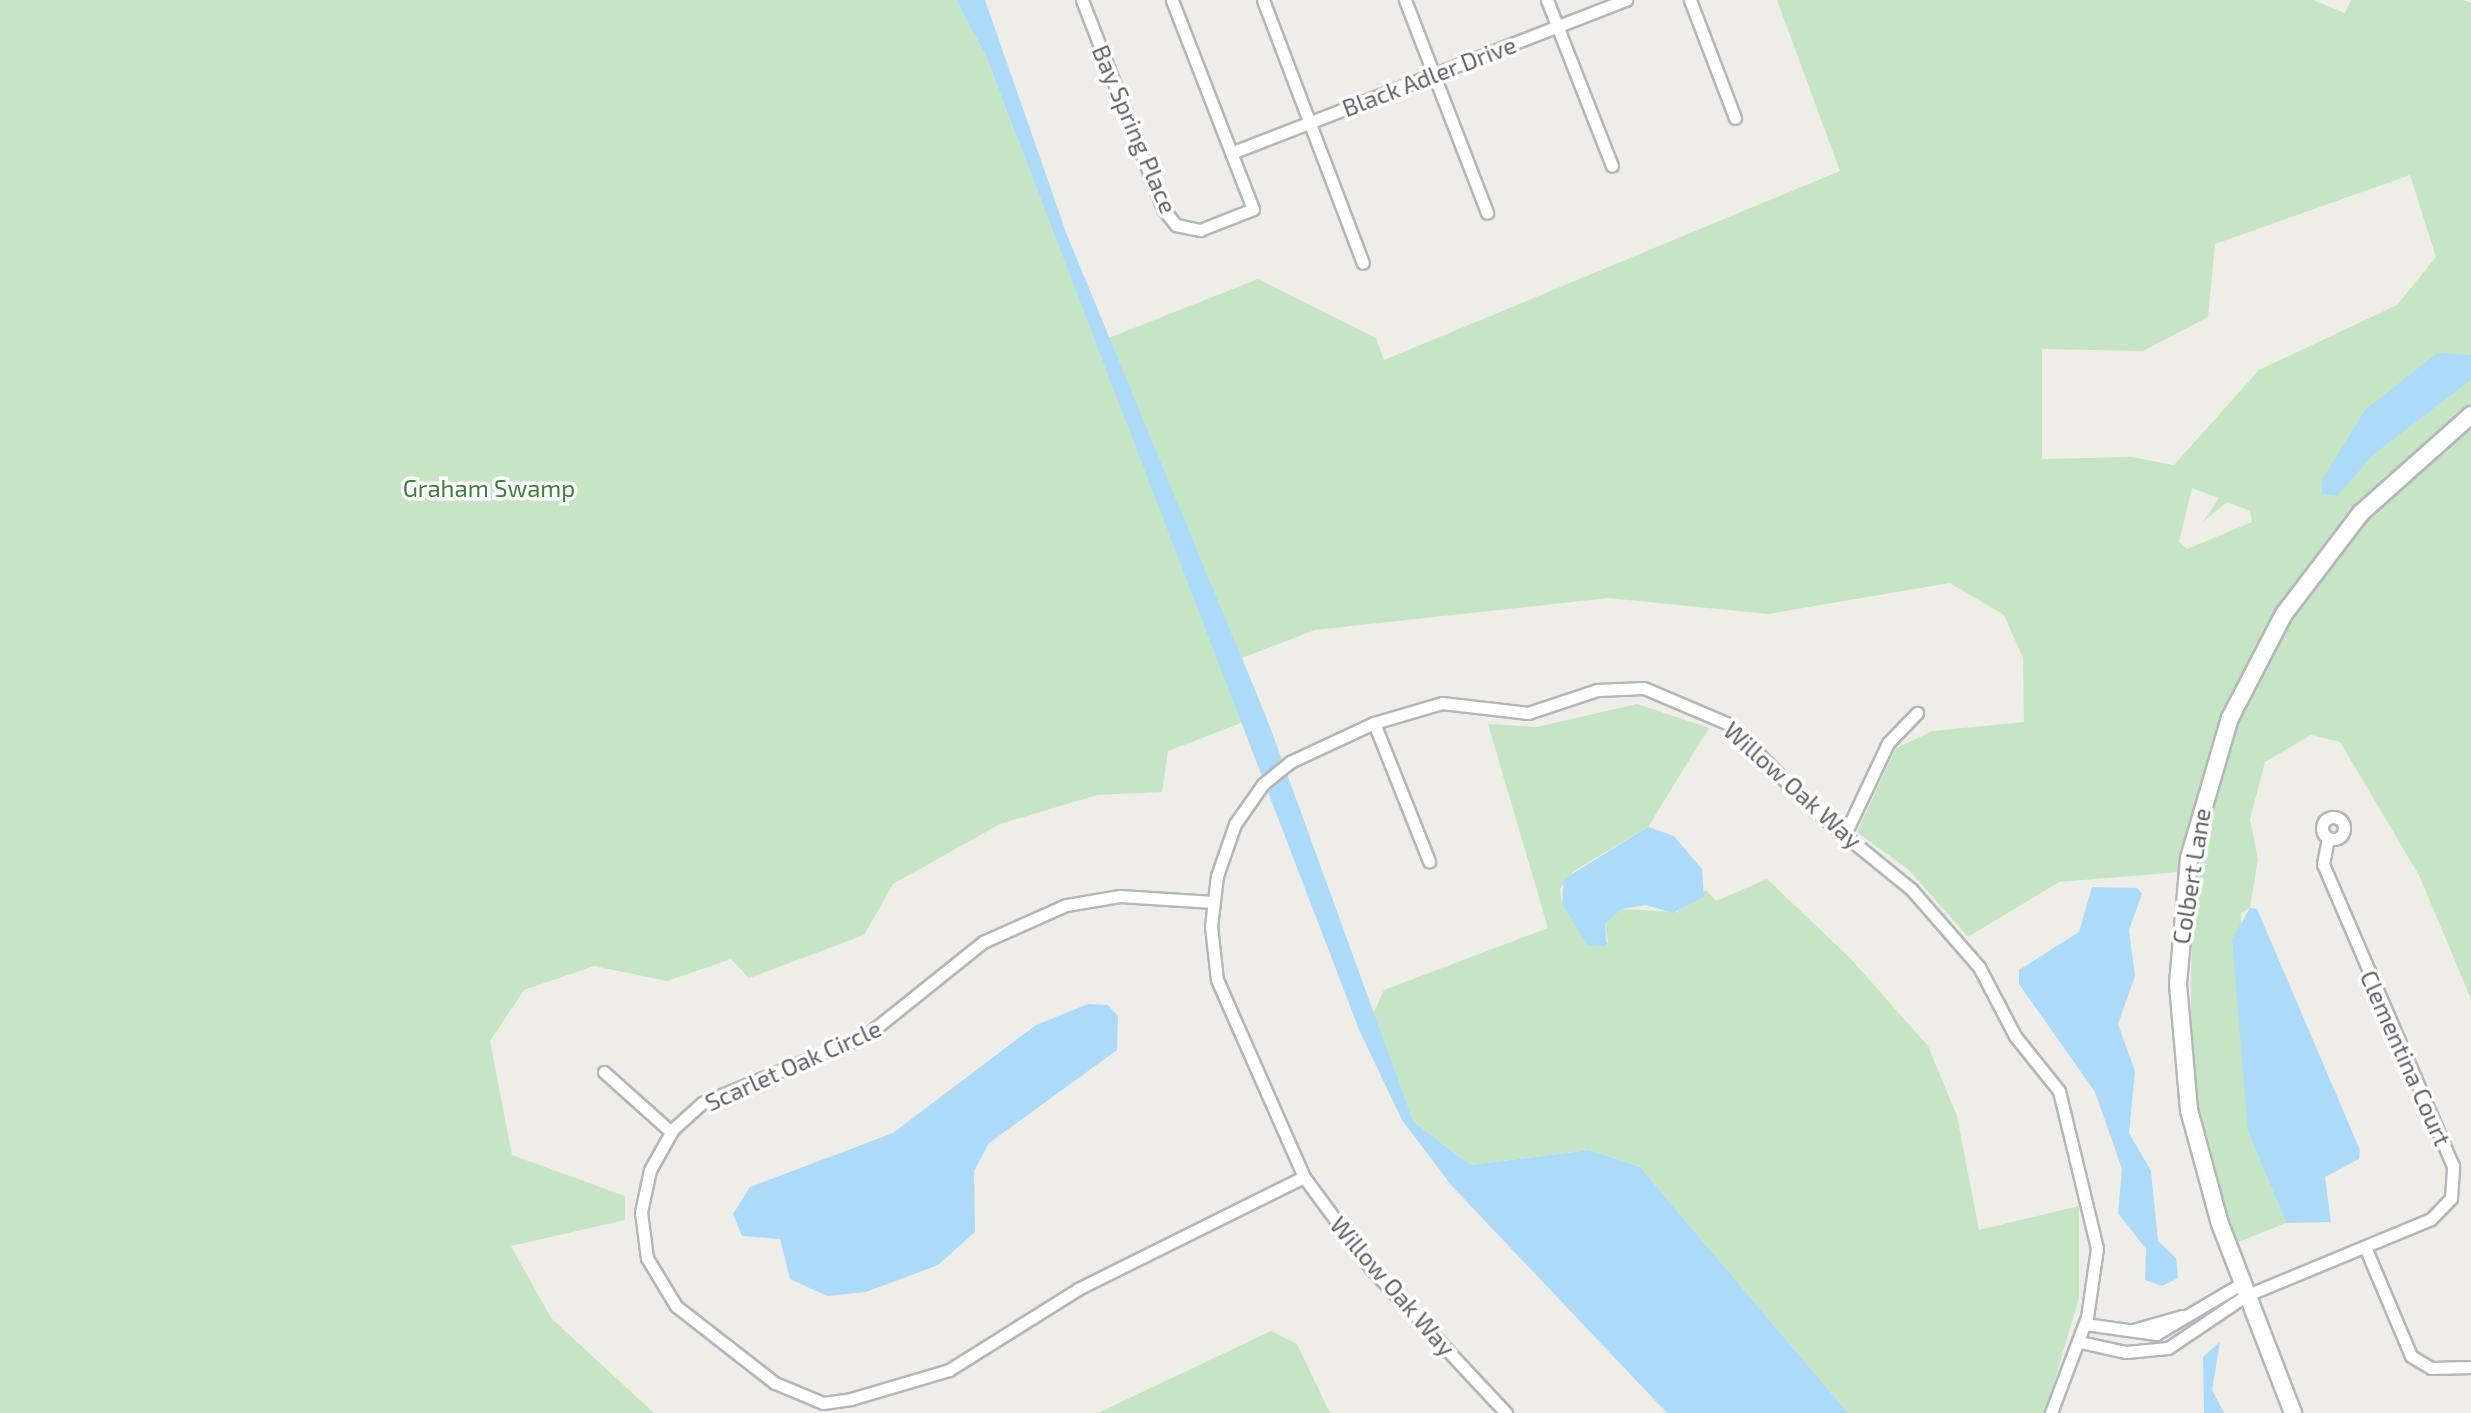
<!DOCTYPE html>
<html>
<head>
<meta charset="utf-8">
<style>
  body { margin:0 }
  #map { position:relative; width:2471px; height:1413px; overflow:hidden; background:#efede7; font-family:"Exo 2",sans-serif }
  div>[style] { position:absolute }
  .green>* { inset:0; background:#c6e5c5 }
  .water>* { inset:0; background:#acdbfa }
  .roads { filter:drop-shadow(2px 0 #b4b7ba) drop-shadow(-2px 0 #b4b7ba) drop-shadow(0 2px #b4b7ba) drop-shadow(0 -2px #b4b7ba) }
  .street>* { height:11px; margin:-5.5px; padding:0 5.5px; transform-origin:5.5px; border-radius:5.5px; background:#fff }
  .street>.ring { margin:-5.5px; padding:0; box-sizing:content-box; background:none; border:11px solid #fff; border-radius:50% }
  .secondary>* { height:16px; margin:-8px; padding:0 8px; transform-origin:8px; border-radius:8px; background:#fff }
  span { translate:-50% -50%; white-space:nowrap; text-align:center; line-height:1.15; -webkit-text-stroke:7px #fff; paint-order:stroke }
  .street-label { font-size:24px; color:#5e6266 }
  .park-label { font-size:24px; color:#3a823b }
</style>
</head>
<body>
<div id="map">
  <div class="green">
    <div style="clip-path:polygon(evenodd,0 0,956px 0,985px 54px,1096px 343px,1258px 279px,1376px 338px,1384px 360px,1840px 171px,1777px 0,2313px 0,2345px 13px,2351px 0,2463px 0,2471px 3px,2471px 408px,2350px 518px,2263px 638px,2203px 776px,2180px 872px,2059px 882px,1968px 937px,1909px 870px,1857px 832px,1896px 748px,1933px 731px,2024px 722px,2023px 658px,2004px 615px,1950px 583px,1768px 614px,1608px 598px,1315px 630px,1242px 658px,1265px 714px,1168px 751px,1162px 792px,1097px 795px,1000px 824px,893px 884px,864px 935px,749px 978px,731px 959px,667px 981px,594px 966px,524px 990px,490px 1041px,512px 1155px,625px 1196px,625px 1220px,511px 1246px,551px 1318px,654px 1413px,0 1413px,0 0,2410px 175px,2436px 257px,2397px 305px,2259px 370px,2174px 465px,2131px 457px,2042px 459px,2042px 349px,2143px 351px,2208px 317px,2215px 244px,2410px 175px,0 0,2192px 488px,2219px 498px,2203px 522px,2227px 502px,2250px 511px,2252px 522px,2187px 549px,2179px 542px,2192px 488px)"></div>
    <div style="clip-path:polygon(2471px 421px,2471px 999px,2419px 875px,2340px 742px,2311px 735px,2265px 762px,2250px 819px,2258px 859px,2250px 908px,2241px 913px,2248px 1132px,2286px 1223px,2236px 1243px,2200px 1120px,2190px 1057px,2193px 856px,2244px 700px,2304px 593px,2402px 475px)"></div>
    <div style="clip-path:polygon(1637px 704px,1709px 728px,1648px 827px,1574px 871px,1560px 889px,1562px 904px,1608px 943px,1605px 924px,1622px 909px,1677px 912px,1706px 890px,1716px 901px,1767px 879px,1850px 958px,1928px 1046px,1957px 1116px,1979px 1230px,2079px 1206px,2079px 1298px,2045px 1413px,1848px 1413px,1640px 1167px,1589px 1150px,1470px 1165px,1413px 1121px,1372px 1016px,1384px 990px,1548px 928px,1488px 724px,1537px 727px)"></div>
    <div style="clip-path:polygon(1271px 1331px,1297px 1344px,1330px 1413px,1098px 1413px)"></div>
  </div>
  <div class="water">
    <div style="clip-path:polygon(956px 0,985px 0,1067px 235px,1270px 727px,1413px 1121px,1470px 1165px,1589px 1150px,1640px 1167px,1848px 1413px,1667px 1413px,1451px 1185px,1402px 1120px,1360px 1032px,985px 54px)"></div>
    <div style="clip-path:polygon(2437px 353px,2471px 355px,2471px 380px,2374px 454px,2337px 496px,2322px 494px,2322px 480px,2365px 410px)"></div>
    <div style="clip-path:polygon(1648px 827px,1674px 836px,1702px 869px,1704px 897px,1673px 913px,1646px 905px,1622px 909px,1605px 924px,1607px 946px,1588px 946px,1562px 904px,1564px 879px)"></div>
    <div style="clip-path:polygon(2092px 887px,2137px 888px,2142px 894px,2129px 930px,2135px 976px,2118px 1024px,2135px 1071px,2129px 1133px,2151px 1171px,2158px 1241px,2176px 1258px,2178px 1278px,2162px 1286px,2145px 1280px,2146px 1249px,2118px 1213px,2122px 1169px,2095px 1092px,2019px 984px,2019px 970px,2079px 932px)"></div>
    <div style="clip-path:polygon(2250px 908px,2257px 909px,2360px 1150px,2359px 1159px,2325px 1177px,2331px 1222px,2286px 1223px,2248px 1132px,2232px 939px)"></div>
    <div style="clip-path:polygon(1088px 1004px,1108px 1005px,1118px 1016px,1117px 1050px,989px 1143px,974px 1171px,975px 1232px,938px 1265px,866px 1292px,827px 1296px,790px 1279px,780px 1239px,742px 1236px,733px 1214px,750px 1187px,893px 1133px,1036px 1025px)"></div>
    <div style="clip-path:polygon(2220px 1342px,2212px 1390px,2224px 1413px,2204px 1413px,2203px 1357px)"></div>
  </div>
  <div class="roads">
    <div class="street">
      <div style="left:1082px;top:0;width:224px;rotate:68.8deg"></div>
      <div style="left:1163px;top:209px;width:21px;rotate:51deg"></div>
      <div style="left:1176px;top:225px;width:25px;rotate:12deg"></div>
      <div style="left:1200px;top:230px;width:57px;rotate:-21.6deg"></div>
      <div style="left:1253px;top:209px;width:224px;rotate:-111.2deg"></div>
      <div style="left:1263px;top:0;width:281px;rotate:69.2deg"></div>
      <div style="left:1405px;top:0;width:228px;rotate:68.9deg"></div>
      <div style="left:1547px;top:0;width:178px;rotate:68.6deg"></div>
      <div style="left:1690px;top:0;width:126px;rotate:69.1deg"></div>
      <div style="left:1231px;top:153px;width:424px;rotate:-21.2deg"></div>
      <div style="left:1374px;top:723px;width:149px;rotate:68.3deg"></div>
      <div class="ring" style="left:2322px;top:817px;width:11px;height:11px"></div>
      <div style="left:1845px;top:834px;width:101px;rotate:-64.7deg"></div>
      <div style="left:1888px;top:743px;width:42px;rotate:-46deg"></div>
      <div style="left:1213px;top:902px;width:93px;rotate:-176.3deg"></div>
      <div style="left:1120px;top:896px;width:55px;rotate:170.5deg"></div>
      <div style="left:1066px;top:905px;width:91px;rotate:156deg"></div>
      <div style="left:983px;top:942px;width:149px;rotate:141.3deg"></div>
      <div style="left:867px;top:1035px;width:178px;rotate:157.6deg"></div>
      <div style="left:702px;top:1103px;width:39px;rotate:138deg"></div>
      <div style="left:673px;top:1129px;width:47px;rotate:119.3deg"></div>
      <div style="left:650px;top:1170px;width:43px;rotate:102.1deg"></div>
      <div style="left:641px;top:1212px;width:46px;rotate:82.6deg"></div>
      <div style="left:647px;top:1258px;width:56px;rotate:58.9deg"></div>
      <div style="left:676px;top:1306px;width:125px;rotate:37.9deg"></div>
      <div style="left:775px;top:1383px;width:52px;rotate:22.6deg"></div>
      <div style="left:823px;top:1403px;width:28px;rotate:-8deg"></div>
      <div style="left:851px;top:1399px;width:102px;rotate:-16.5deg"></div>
      <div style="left:949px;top:1370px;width:152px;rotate:-32.1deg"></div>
      <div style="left:1078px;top:1289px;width:252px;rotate:-26.4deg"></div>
      <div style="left:604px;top:1072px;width:90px;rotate:41.8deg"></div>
      <div style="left:2365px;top:1247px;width:118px;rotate:67.1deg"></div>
      <div style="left:2411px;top:1356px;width:23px;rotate:31deg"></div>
      <div style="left:2431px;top:1368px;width:40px;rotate:-1.4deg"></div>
      <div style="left:2085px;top:1324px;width:72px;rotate:8deg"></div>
      <div style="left:2156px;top:1334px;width:99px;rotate:-30.5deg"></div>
      <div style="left:2133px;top:1330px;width:51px;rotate:-15.9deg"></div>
      <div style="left:2080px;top:1342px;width:47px;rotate:12.3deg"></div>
      <div style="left:2126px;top:1352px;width:42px;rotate:-5.4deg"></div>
      <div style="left:2168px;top:1348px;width:93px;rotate:-34deg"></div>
      <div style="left:2245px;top:1296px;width:201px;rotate:-22.5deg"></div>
      <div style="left:2431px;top:1219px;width:29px;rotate:-46deg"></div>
      <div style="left:2451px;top:1198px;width:32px;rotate:-86deg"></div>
      <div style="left:2453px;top:1166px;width:329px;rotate:-113.3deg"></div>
      <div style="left:2323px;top:864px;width:26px;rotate:-79deg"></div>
      <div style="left:1506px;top:1413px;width:198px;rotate:-133deg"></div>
      <div style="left:1371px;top:1268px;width:113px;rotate:-126.4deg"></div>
      <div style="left:1304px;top:1177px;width:215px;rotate:-113.8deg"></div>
      <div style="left:1217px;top:980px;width:54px;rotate:-96.3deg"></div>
      <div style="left:1211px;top:926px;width:50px;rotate:-83.2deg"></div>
      <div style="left:1217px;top:876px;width:55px;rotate:-70.9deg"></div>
      <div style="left:1235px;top:824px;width:49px;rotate:-55deg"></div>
      <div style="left:1263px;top:784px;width:35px;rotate:-39deg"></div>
      <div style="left:1290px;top:762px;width:93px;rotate:-24.9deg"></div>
      <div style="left:1374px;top:723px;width:71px;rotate:-16.4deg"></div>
      <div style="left:1442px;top:703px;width:87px;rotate:6.6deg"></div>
      <div style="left:1528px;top:713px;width:73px;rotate:-18.4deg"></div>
      <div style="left:1597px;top:690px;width:47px;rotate:-2.4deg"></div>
      <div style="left:1644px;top:688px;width:92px;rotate:23deg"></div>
      <div style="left:1729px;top:724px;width:122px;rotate:45.3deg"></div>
      <div style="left:1815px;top:811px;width:124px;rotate:39.1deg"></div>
      <div style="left:1911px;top:889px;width:103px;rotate:48.9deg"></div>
      <div style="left:1979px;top:967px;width:78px;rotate:62.4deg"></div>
      <div style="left:2015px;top:1036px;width:70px;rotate:51.3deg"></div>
      <div style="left:2059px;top:1091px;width:162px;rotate:76.4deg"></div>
      <div style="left:2097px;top:1248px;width:70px;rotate:98.2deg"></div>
      <div style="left:2087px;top:1317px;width:103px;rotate:110.6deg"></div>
    </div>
    <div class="secondary">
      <div style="left:2293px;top:1413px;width:203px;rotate:-111.1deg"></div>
      <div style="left:2220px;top:1224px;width:118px;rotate:-105.2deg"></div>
      <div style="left:2189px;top:1110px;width:126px;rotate:-95deg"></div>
      <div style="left:2178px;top:984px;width:126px;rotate:-85deg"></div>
      <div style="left:2189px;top:858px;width:146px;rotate:-73.7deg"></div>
      <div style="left:2230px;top:718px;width:117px;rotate:-62.6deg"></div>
      <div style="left:2284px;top:614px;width:127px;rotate:-52.7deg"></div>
      <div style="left:2361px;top:513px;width:147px;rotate:-41.7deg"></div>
    </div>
  </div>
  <div class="street-label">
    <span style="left:1429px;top:76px;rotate:-21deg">Black Adler Drive</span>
    <span style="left:1135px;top:129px;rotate:67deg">Bay Spring Place</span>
    <span style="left:1793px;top:785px;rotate:42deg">Willow Oak Way</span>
    <span style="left:2191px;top:876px;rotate:-81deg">Colbert Lane</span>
    <span style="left:2406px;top:1058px;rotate:66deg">Clementina Court</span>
    <span style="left:793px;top:1065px;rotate:-24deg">Scarlet Oak Circle</span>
    <span style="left:1393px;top:1286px;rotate:49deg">Willow Oak Way</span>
  </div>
  <div class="park-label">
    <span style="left:489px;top:488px">Graham Swamp</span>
  </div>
</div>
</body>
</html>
